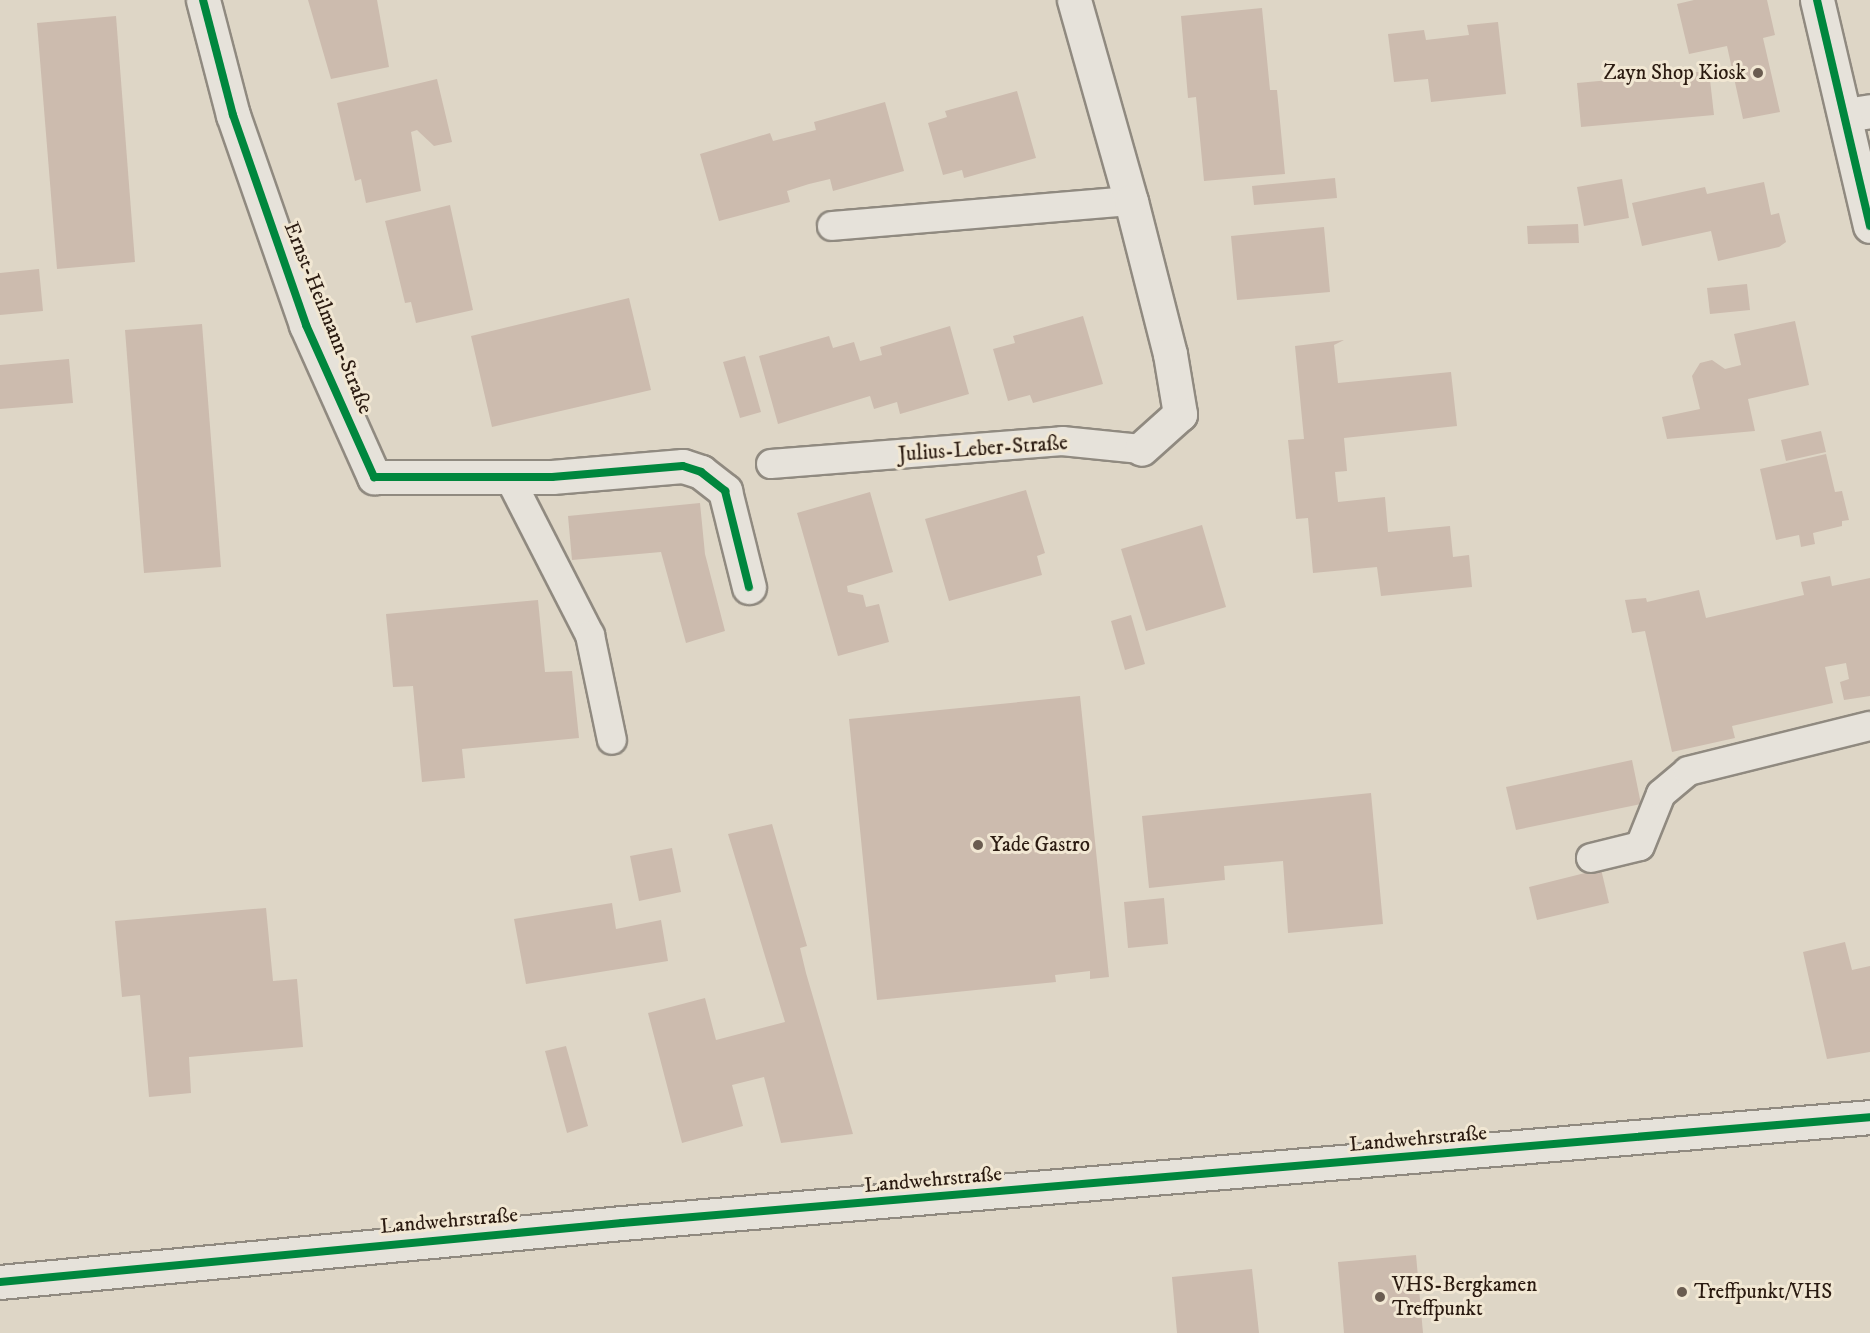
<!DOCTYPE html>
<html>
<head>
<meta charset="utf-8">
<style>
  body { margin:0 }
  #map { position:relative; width:1870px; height:1333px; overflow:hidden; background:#ded6c6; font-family:"IM FELL DW Pica",serif }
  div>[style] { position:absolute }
  .building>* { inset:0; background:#ccbbae }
  .roads { filter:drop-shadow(2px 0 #908a80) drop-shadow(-2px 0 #908a80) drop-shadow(0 2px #908a80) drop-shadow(0 -2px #908a80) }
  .service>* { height:28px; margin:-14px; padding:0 14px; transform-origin:14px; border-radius:14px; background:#e6e2da }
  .minor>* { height:33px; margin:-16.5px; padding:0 16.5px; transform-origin:16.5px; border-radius:16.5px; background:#e6e2da }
  .tertiary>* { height:33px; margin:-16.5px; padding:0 16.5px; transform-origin:16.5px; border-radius:16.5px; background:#e6e2da }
  .secondary>* { height:33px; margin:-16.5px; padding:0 16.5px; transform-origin:16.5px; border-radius:16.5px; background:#e6e2da }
  .cycleway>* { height:8px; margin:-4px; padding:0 4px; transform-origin:4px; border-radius:4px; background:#00873e }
  .dots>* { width:16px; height:16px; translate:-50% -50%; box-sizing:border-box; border:3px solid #f1e7d3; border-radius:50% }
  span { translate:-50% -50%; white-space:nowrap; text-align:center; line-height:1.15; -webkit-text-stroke:6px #f1e7d3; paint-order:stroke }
  .poi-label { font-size:21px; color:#2b1b11 }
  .right { translate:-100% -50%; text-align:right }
  .left { translate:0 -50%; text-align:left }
  .street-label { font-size:21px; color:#2b1b11 }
</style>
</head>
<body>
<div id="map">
  <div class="building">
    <div style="clip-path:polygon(308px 0,377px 0,389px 67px,331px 79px)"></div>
    <div style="clip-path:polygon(1694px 0,1767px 0,1775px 35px,1763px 38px,1780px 112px,1743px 119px,1727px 46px,1689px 54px,1677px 4px)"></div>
    <div style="clip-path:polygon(1262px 8px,1270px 90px,1277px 90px,1285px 174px,1204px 181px,1196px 97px,1188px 98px,1181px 16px)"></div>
    <div style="clip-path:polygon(116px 16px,135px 262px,57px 269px,37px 23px)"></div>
    <div style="clip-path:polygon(1498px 22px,1506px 94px,1431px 102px,1428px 79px,1394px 82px,1388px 34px,1424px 30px,1426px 40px,1469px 35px,1467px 25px)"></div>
    <div style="clip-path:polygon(1709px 71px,1714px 115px,1581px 127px,1577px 83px)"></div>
    <div style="clip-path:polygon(437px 79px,452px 142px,434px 146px,417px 130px,411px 132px,421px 191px,366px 203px,361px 179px,355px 181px,337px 103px)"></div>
    <div style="clip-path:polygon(1017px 91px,1036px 158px,964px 178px,962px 170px,943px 175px,928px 123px,947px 117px,945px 111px)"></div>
    <div style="clip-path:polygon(885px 102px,904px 171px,833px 191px,830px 179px,809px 184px,787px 191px,790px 202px,719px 221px,700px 154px,770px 133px,773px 141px,816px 130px,814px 122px)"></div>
    <div style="clip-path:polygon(1335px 178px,1337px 198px,1254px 205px,1252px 186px)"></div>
    <div style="clip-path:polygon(1622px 179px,1629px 218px,1584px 226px,1577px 187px)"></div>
    <div style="clip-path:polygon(1764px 182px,1771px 215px,1779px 213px,1786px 242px,1779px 247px,1718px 261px,1711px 231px,1642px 246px,1632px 203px,1705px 187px,1707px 194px)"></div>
    <div style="clip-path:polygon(450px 205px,473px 310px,416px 323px,411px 302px,405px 303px,385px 221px)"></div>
    <div style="clip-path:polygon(1578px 224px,1579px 243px,1528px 244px,1527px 226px)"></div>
    <div style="clip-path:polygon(1324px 227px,1330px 292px,1237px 300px,1231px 236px)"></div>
    <div style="clip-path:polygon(39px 269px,43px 311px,0 315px,0 273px)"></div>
    <div style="clip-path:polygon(1747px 284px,1750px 310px,1710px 314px,1707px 288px)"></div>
    <div style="clip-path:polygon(629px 298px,651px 390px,492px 427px,471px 336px)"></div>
    <div style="clip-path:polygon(1083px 316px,1103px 384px,1033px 403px,1030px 395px,1008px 401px,993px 349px,1015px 343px,1013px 336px)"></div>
    <div style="clip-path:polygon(1795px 321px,1809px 385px,1748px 399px,1755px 431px,1667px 439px,1662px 417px,1700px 409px,1692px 376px,1700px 363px,1712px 360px,1725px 369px,1741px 365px,1734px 334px)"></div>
    <div style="clip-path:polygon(202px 324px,221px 567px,144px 573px,125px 330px)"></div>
    <div style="clip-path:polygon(950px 326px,969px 394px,900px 414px,897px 402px,874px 409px,870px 396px,778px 424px,759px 356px,829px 336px,833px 348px,854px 342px,860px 361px,882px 355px,880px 347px)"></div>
    <div style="clip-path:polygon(1344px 340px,1334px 345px,1338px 383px,1451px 372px,1457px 426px,1344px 438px,1347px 471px,1335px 472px,1338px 502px,1385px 497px,1388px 532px,1450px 526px,1453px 557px,1469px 555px,1472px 587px,1381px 596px,1377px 567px,1313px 573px,1308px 518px,1296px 519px,1288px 440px,1304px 439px,1295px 346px)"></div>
    <div style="clip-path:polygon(745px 356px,761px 412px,740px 418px,723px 362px)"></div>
    <div style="clip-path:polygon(69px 359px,73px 403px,0 409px,0 365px)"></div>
    <div style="clip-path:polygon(1821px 431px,1826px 452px,1786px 461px,1781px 440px)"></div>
    <div style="clip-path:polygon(1826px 454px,1835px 492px,1842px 491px,1849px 520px,1842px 521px,1842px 526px,1813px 533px,1815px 544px,1801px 547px,1799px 535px,1776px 540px,1760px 469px)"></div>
    <div style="clip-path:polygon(1026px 490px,1045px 553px,1037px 556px,1042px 575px,949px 601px,925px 519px)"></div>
    <div style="clip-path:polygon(870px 492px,893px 572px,847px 586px,848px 592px,863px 595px,866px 607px,879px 604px,889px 642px,838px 656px,797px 513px)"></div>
    <div style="clip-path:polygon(700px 503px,705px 554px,725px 631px,686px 643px,661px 552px,572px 560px,568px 516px)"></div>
    <div style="clip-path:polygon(1202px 525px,1226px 607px,1146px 631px,1121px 549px)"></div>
    <div style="clip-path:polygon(1830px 576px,1832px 586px,1870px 578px,1870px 696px,1844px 700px,1840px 682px,1849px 679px,1846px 663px,1825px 667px,1833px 703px,1732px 726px,1735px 738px,1672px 752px,1645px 631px,1632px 633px,1625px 600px,1646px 598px,1647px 602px,1699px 590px,1706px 618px,1804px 595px,1801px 582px)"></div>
    <div style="clip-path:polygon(538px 600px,545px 672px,572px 671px,579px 738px,462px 749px,465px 778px,422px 782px,413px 686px,393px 687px,386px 614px)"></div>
    <div style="clip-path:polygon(1131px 615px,1145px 664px,1125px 670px,1111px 621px)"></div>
    <div style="clip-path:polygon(1080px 696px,1109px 977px,1090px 979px,1090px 971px,1055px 975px,1056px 982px,877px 1000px,849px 719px)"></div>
    <div style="clip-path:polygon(1632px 760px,1641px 804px,1516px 830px,1506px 787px)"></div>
    <div style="clip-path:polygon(1371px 793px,1383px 924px,1288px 933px,1283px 861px,1224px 866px,1225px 880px,1149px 888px,1142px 816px)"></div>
    <div style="clip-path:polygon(772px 824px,807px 946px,800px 948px,806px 973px,853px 1134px,781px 1143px,764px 1077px,732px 1085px,743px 1126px,682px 1143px,648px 1013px,705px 998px,716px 1040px,785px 1022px,728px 834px)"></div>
    <div style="clip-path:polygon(672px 848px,681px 892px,639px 901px,630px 856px)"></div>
    <div style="clip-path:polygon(1601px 869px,1609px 903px,1537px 920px,1529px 887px)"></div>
    <div style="clip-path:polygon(1164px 898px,1168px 944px,1128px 948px,1124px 902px)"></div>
    <div style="clip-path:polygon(612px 903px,616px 929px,661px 920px,668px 961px,526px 984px,514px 919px)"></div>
    <div style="clip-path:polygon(266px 908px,273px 981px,297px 979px,303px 1047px,189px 1057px,191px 1093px,149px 1097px,140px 995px,122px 997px,115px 921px)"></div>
    <div style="clip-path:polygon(1845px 942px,1852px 970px,1870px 966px,1870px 1052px,1827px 1059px,1803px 952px)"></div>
    <div style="clip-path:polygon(566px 1046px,588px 1126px,567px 1133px,545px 1051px)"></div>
    <div style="clip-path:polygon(1416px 1255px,1423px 1333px,1344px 1333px,1338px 1262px)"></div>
    <div style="clip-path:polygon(1252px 1269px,1259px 1333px,1177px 1333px,1172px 1277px)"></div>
  </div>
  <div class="roads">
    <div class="service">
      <div style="left:832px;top:226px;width:300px;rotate:-4.8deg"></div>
      <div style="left:771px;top:464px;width:292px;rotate:-4.5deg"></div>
      <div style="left:1062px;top:441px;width:79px;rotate:5.8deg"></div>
      <div style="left:509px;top:477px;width:178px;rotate:62.9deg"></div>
      <div style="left:590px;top:635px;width:107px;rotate:78.2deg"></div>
      <div style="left:1591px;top:858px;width:50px;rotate:-13.8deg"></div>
      <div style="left:1640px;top:846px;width:56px;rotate:-68deg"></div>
      <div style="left:1661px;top:794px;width:35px;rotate:-40deg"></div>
      <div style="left:1688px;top:771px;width:187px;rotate:-13.9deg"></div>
    </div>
    <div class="minor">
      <div style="left:203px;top:0;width:119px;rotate:75.4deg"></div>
      <div style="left:233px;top:115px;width:222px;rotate:70.8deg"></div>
      <div style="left:306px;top:325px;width:167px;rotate:65.9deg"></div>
      <div style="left:374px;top:477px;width:178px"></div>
      <div style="left:552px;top:477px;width:131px;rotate:-4.8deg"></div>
      <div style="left:683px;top:466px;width:19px;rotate:18deg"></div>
      <div style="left:701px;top:472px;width:31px;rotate:38deg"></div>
      <div style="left:725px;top:491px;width:99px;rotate:76deg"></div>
      <div style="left:1074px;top:0;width:209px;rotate:74.2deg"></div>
      <div style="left:1131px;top:201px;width:158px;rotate:75.7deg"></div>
      <div style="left:1170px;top:354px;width:61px;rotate:80.5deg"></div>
      <div style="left:1180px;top:414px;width:52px;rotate:138.1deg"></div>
      <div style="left:1846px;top:115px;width:24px;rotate:-9deg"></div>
    </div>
    <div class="tertiary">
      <div style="left:1817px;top:0;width:232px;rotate:76.8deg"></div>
    </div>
    <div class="secondary">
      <div style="left:0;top:1282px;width:625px;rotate:-5.42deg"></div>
      <div style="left:622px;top:1223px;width:1252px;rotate:-4.85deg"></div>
    </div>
  </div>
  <div class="cycleway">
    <div style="left:203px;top:0;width:119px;rotate:75.4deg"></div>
    <div style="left:233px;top:115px;width:222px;rotate:70.8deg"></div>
    <div style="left:306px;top:325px;width:167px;rotate:65.9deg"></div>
    <div style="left:374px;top:477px;width:178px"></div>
    <div style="left:552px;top:477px;width:131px;rotate:-4.8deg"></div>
    <div style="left:683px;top:466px;width:19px;rotate:18deg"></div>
    <div style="left:701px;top:472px;width:31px;rotate:38deg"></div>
    <div style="left:725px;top:491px;width:99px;rotate:76deg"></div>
    <div style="left:1817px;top:0;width:232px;rotate:76.8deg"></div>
    <div style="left:0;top:1282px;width:625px;rotate:-5.42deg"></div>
    <div style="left:622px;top:1223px;width:1252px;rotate:-4.85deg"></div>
  </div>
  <div class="dots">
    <div style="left:1758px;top:73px;background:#6a5c50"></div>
    <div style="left:978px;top:845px;background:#6a5c50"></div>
    <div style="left:1682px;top:1292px;background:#6a5c50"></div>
    <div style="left:1380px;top:1297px;background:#6a5c50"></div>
  </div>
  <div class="poi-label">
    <span class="right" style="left:1746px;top:73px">Zayn Shop Kiosk</span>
    <span class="left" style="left:990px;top:845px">Yade Gastro</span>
    <span class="left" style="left:1392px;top:1297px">VHS-Bergkamen<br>Treffpunkt</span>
    <span class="left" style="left:1694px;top:1292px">Treffpunkt/VHS</span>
  </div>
  <div class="street-label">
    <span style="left:328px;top:318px;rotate:68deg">Ernst-Heilmann-Straße</span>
    <span style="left:983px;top:449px;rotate:-4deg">Julius-Leber-Straße</span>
    <span style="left:1418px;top:1139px;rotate:-5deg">Landwehrstraße</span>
    <span style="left:933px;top:1180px;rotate:-5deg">Landwehrstraße</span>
    <span style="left:449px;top:1221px;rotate:-5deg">Landwehrstraße</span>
  </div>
</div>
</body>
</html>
